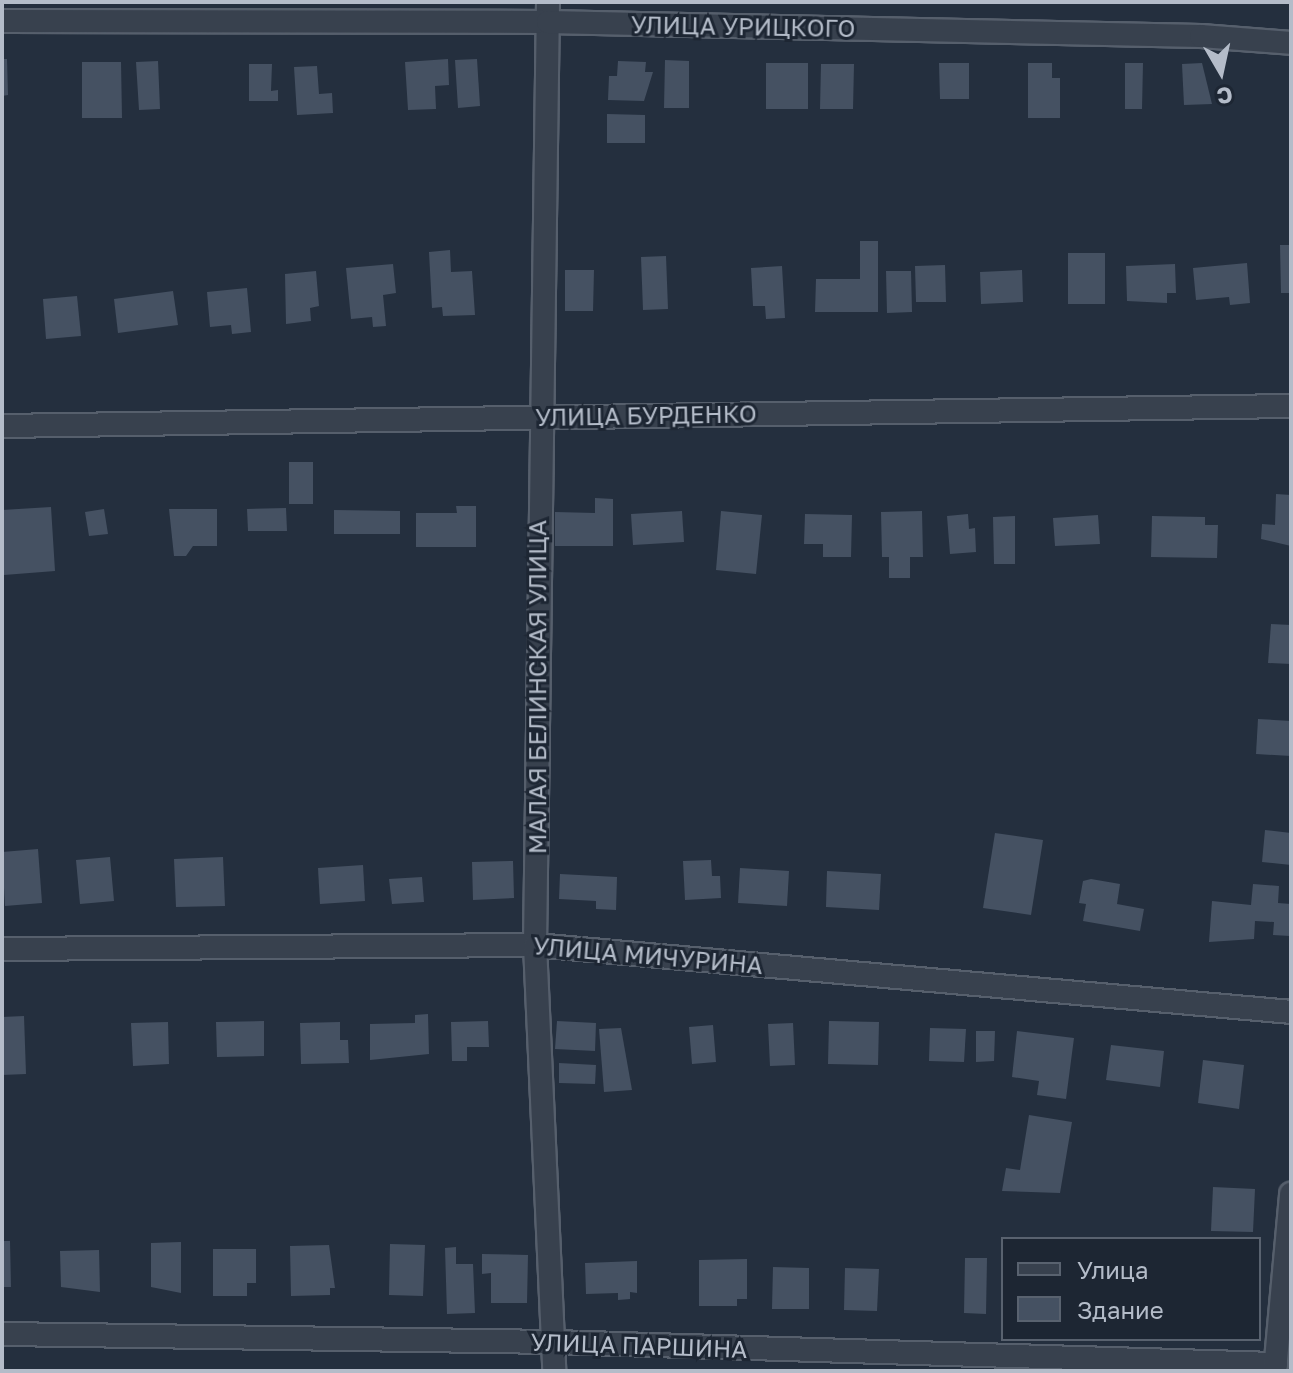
<!DOCTYPE html>
<html>
<head>
<meta charset="utf-8">
<style>
  body { margin:0 }
  #map { position:relative; width:1293px; height:1373px; overflow:hidden; background:#242f3e; font-family:"Golos Text",sans-serif }
  div>[style] { position:absolute }
  .building>* { inset:0; background:#455162 }
  .roads { filter:drop-shadow(2px 0 #565f6c) drop-shadow(-2px 0 #565f6c) drop-shadow(0 2px #565f6c) drop-shadow(0 -2px #565f6c) }
  .minor>* { height:22px; margin:-11px; padding:0 11px; transform-origin:11px; border-radius:11px; background:#38414e }
  span { translate:-50% -50%; white-space:nowrap; text-align:center; line-height:1.15; -webkit-text-stroke:6px #1d2633; paint-order:stroke }
  .street-label { font-size:24px; color:#b4bcc9 }
  .frame { position:absolute; inset:0; border:4px solid #b4bcc9; pointer-events:none }
  .legend { position:absolute; left:1001px; top:1237px; width:260px; height:104px; box-sizing:border-box; background:#1d2633; border:2px solid #59626f; margin:0; padding:10px 14px; list-style:none; font-size:24px; color:#b4bcc9 }
  .legend li { display:flex; align-items:center; gap:16px; height:40px }
  .legend b { width:40px; border:2px solid #59626f }
  .north { position:absolute; left:1181px; top:32px; width:80px; height:80px; -webkit-text-stroke:6px #1d2633; paint-order:stroke; rotate:171deg; font-size:22px; font-weight:700; line-height:32px; text-align:center; color:#b4bcc9 }
  .north::after { content:''; display:block; margin:auto; width:28px; height:36px; background:#b4bcc9; clip-path:polygon(50% 0,100% 100%,50% 72%,0 100%) }
</style>
</head>
<body>
<div id="map">
  <div class="building">
    <div style="clip-path:polygon(2px 59px,7px 59px,8px 95px,2px 96px)"></div>
    <div style="clip-path:polygon(448px 59px,449px 85px,435px 86px,436px 109px,408px 110px,405px 62px)"></div>
    <div style="clip-path:polygon(477px 59px,480px 106px,458px 108px,455px 60px)"></div>
    <div style="clip-path:polygon(665px 60px,689px 61px,689px 108px,664px 108px)"></div>
    <div style="clip-path:polygon(158px 61px,160px 109px,139px 110px,136px 62px)"></div>
    <div style="clip-path:polygon(618px 61px,646px 62px,645px 72px,653px 72px,644px 101px,608px 100px,609px 76px,617px 76px)"></div>
    <div style="clip-path:polygon(82px 62px,121px 62px,122px 118px,82px 118px)"></div>
    <div style="clip-path:polygon(766px 63px,808px 63px,808px 109px,766px 109px)"></div>
    <div style="clip-path:polygon(939px 63px,969px 63px,969px 99px,940px 99px)"></div>
    <div style="clip-path:polygon(1028px 63px,1052px 63px,1052px 78px,1060px 78px,1060px 118px,1028px 118px)"></div>
    <div style="clip-path:polygon(1125px 63px,1143px 63px,1142px 109px,1125px 109px)"></div>
    <div style="clip-path:polygon(1202px 63px,1212px 104px,1184px 105px,1182px 64px)"></div>
    <div style="clip-path:polygon(249px 64px,272px 64px,271px 91px,278px 90px,278px 101px,249px 101px)"></div>
    <div style="clip-path:polygon(821px 64px,854px 64px,853px 109px,820px 109px)"></div>
    <div style="clip-path:polygon(317px 66px,319px 94px,332px 93px,333px 113px,297px 115px,294px 67px)"></div>
    <div style="clip-path:polygon(607px 114px,645px 115px,645px 143px,607px 143px)"></div>
    <div style="clip-path:polygon(860px 241px,878px 241px,878px 312px,815px 312px,816px 279px,860px 279px)"></div>
    <div style="clip-path:polygon(1280px 245px,1291px 245px,1291px 293px,1281px 293px)"></div>
    <div style="clip-path:polygon(450px 250px,451px 272px,472px 271px,475px 315px,443px 316px,442px 307px,432px 308px,429px 252px)"></div>
    <div style="clip-path:polygon(1068px 253px,1105px 253px,1105px 304px,1068px 304px)"></div>
    <div style="clip-path:polygon(666px 256px,668px 309px,643px 310px,641px 257px)"></div>
    <div style="clip-path:polygon(1247px 263px,1250px 303px,1230px 305px,1229px 297px,1196px 300px,1193px 268px)"></div>
    <div style="clip-path:polygon(393px 264px,396px 293px,383px 295px,386px 326px,373px 327px,372px 317px,351px 319px,346px 268px)"></div>
    <div style="clip-path:polygon(1175px 264px,1176px 293px,1167px 293px,1167px 303px,1127px 301px,1126px 266px)"></div>
    <div style="clip-path:polygon(945px 265px,946px 302px,916px 302px,915px 266px)"></div>
    <div style="clip-path:polygon(782px 266px,785px 318px,766px 319px,765px 306px,753px 306px,751px 268px)"></div>
    <div style="clip-path:polygon(565px 270px,594px 270px,593px 311px,565px 311px)"></div>
    <div style="clip-path:polygon(1022px 270px,1023px 302px,981px 304px,980px 272px)"></div>
    <div style="clip-path:polygon(316px 271px,319px 306px,310px 308px,311px 321px,286px 324px,285px 274px)"></div>
    <div style="clip-path:polygon(886px 271px,911px 271px,912px 312px,887px 313px)"></div>
    <div style="clip-path:polygon(247px 288px,251px 332px,232px 334px,231px 325px,210px 327px,207px 292px)"></div>
    <div style="clip-path:polygon(173px 291px,178px 325px,118px 333px,114px 299px)"></div>
    <div style="clip-path:polygon(77px 296px,81px 336px,46px 339px,43px 299px)"></div>
    <div style="clip-path:polygon(289px 462px,313px 462px,313px 504px,289px 504px)"></div>
    <div style="clip-path:polygon(1276px 494px,1291px 495px,1291px 546px,1261px 539px,1262px 524px,1275px 525px)"></div>
    <div style="clip-path:polygon(595px 498px,613px 499px,613px 546px,555px 546px,555px 512px,595px 513px)"></div>
    <div style="clip-path:polygon(456px 506px,476px 506px,476px 547px,416px 547px,416px 513px,457px 513px)"></div>
    <div style="clip-path:polygon(51px 507px,55px 571px,4px 575px,2px 510px)"></div>
    <div style="clip-path:polygon(286px 508px,287px 531px,248px 531px,247px 509px)"></div>
    <div style="clip-path:polygon(104px 509px,108px 534px,89px 536px,85px 512px)"></div>
    <div style="clip-path:polygon(169px 509px,217px 509px,217px 546px,193px 546px,186px 556px,174px 556px)"></div>
    <div style="clip-path:polygon(334px 510px,400px 511px,400px 534px,334px 534px)"></div>
    <div style="clip-path:polygon(682px 511px,684px 542px,633px 545px,631px 514px)"></div>
    <div style="clip-path:polygon(721px 511px,762px 515px,756px 574px,716px 570px)"></div>
    <div style="clip-path:polygon(922px 511px,923px 557px,910px 557px,910px 578px,889px 578px,889px 557px,882px 557px,881px 512px)"></div>
    <div style="clip-path:polygon(805px 514px,852px 515px,851px 557px,823px 557px,823px 544px,804px 544px)"></div>
    <div style="clip-path:polygon(968px 514px,969px 529px,975px 528px,976px 552px,950px 554px,947px 516px)"></div>
    <div style="clip-path:polygon(1098px 515px,1100px 544px,1055px 546px,1053px 518px)"></div>
    <div style="clip-path:polygon(1015px 516px,1015px 564px,994px 564px,993px 517px)"></div>
    <div style="clip-path:polygon(1152px 516px,1205px 517px,1205px 525px,1218px 525px,1217px 558px,1151px 557px)"></div>
    <div style="clip-path:polygon(1271px 624px,1291px 625px,1291px 664px,1268px 663px)"></div>
    <div style="clip-path:polygon(1258px 719px,1291px 721px,1291px 756px,1256px 754px)"></div>
    <div style="clip-path:polygon(1265px 830px,1291px 833px,1291px 865px,1262px 862px)"></div>
    <div style="clip-path:polygon(995px 833px,1043px 840px,1031px 915px,983px 908px)"></div>
    <div style="clip-path:polygon(38px 849px,42px 903px,5px 906px,2px 852px)"></div>
    <div style="clip-path:polygon(110px 857px,114px 901px,80px 904px,76px 860px)"></div>
    <div style="clip-path:polygon(223px 857px,225px 906px,176px 907px,174px 859px)"></div>
    <div style="clip-path:polygon(711px 860px,712px 876px,720px 876px,721px 898px,685px 900px,683px 861px)"></div>
    <div style="clip-path:polygon(513px 861px,514px 898px,473px 900px,472px 862px)"></div>
    <div style="clip-path:polygon(363px 865px,365px 901px,320px 904px,318px 868px)"></div>
    <div style="clip-path:polygon(740px 868px,789px 871px,787px 906px,738px 903px)"></div>
    <div style="clip-path:polygon(827px 871px,881px 874px,879px 910px,826px 907px)"></div>
    <div style="clip-path:polygon(560px 874px,617px 877px,616px 910px,596px 909px,596px 901px,559px 899px)"></div>
    <div style="clip-path:polygon(422px 877px,424px 902px,392px 904px,389px 879px)"></div>
    <div style="clip-path:polygon(1091px 879px,1120px 884px,1117px 904px,1144px 909px,1140px 931px,1083px 921px,1086px 904px,1079px 903px,1083px 881px)"></div>
    <div style="clip-path:polygon(1253px 884px,1279px 886px,1278px 903px,1291px 904px,1290px 936px,1273px 935px,1274px 922px,1255px 921px,1254px 939px,1209px 942px,1212px 901px,1251px 905px)"></div>
    <div style="clip-path:polygon(428px 1014px,429px 1054px,370px 1060px,370px 1024px,415px 1023px,415px 1015px)"></div>
    <div style="clip-path:polygon(24px 1016px,26px 1074px,2px 1075px,2px 1017px)"></div>
    <div style="clip-path:polygon(264px 1021px,264px 1056px,217px 1057px,216px 1022px)"></div>
    <div style="clip-path:polygon(488px 1021px,489px 1047px,467px 1047px,467px 1061px,452px 1061px,451px 1022px)"></div>
    <div style="clip-path:polygon(557px 1021px,596px 1023px,595px 1051px,555px 1049px)"></div>
    <div style="clip-path:polygon(829px 1021px,879px 1022px,878px 1065px,828px 1064px)"></div>
    <div style="clip-path:polygon(168px 1022px,169px 1064px,133px 1066px,131px 1023px)"></div>
    <div style="clip-path:polygon(340px 1022px,340px 1040px,348px 1040px,349px 1063px,301px 1064px,300px 1023px)"></div>
    <div style="clip-path:polygon(793px 1023px,795px 1065px,770px 1066px,768px 1024px)"></div>
    <div style="clip-path:polygon(713px 1025px,716px 1062px,692px 1064px,689px 1027px)"></div>
    <div style="clip-path:polygon(621px 1028px,632px 1090px,604px 1092px,599px 1029px)"></div>
    <div style="clip-path:polygon(930px 1028px,966px 1029px,964px 1062px,929px 1061px)"></div>
    <div style="clip-path:polygon(976px 1031px,995px 1031px,994px 1061px,976px 1062px)"></div>
    <div style="clip-path:polygon(1017px 1031px,1074px 1038px,1066px 1099px,1037px 1095px,1039px 1081px,1012px 1077px)"></div>
    <div style="clip-path:polygon(1111px 1045px,1164px 1051px,1160px 1087px,1106px 1080px)"></div>
    <div style="clip-path:polygon(1203px 1060px,1244px 1065px,1239px 1109px,1198px 1103px)"></div>
    <div style="clip-path:polygon(559px 1063px,596px 1065px,595px 1084px,559px 1083px)"></div>
    <div style="clip-path:polygon(1029px 1115px,1072px 1122px,1060px 1193px,1002px 1191px,1006px 1168px,1020px 1170px)"></div>
    <div style="clip-path:polygon(1213px 1187px,1255px 1189px,1253px 1232px,1211px 1231px)"></div>
    <div style="clip-path:polygon(2px 1241px,10px 1241px,11px 1287px,2px 1287px)"></div>
    <div style="clip-path:polygon(181px 1242px,181px 1293px,151px 1287px,151px 1243px)"></div>
    <div style="clip-path:polygon(390px 1244px,425px 1245px,423px 1296px,389px 1295px)"></div>
    <div style="clip-path:polygon(329px 1245px,335px 1288px,330px 1288px,330px 1295px,291px 1296px,290px 1246px)"></div>
    <div style="clip-path:polygon(456px 1247px,456px 1264px,473px 1264px,475px 1313px,447px 1314px,445px 1248px)"></div>
    <div style="clip-path:polygon(213px 1249px,256px 1249px,256px 1283px,247px 1283px,247px 1296px,213px 1296px)"></div>
    <div style="clip-path:polygon(99px 1250px,100px 1292px,61px 1287px,60px 1251px)"></div>
    <div style="clip-path:polygon(482px 1254px,528px 1255px,527px 1303px,491px 1303px,491px 1273px,482px 1274px)"></div>
    <div style="clip-path:polygon(965px 1258px,987px 1258px,986px 1314px,964px 1313px)"></div>
    <div style="clip-path:polygon(747px 1259px,747px 1299px,737px 1299px,737px 1306px,699px 1306px,699px 1260px)"></div>
    <div style="clip-path:polygon(637px 1261px,637px 1293px,630px 1292px,630px 1299px,618px 1300px,618px 1293px,586px 1294px,585px 1263px)"></div>
    <div style="clip-path:polygon(773px 1267px,809px 1268px,809px 1309px,772px 1309px)"></div>
    <div style="clip-path:polygon(845px 1268px,879px 1269px,877px 1311px,844px 1310px)"></div>
  </div>
  <div class="roads">
    <div class="minor">
      <div style="left:548px;top:2px;width:943px;rotate:90.79deg"></div>
      <div style="left:535px;top:945px;width:426px;rotate:87.4deg"></div>
      <div style="left:2px;top:21px;width:546px;rotate:0.1deg"></div>
      <div style="left:548px;top:22px;width:653px;rotate:1.23deg"></div>
      <div style="left:1201px;top:36px;width:90px;rotate:4.4deg"></div>
      <div style="left:2px;top:426px;width:1289px;rotate:-0.89deg"></div>
      <div style="left:2px;top:949px;width:533px;rotate:-0.43deg"></div>
      <div style="left:535px;top:945px;width:759px;rotate:5.06deg"></div>
      <div style="left:2px;top:1334px;width:552px;rotate:0.83deg"></div>
      <div style="left:554px;top:1342px;width:722px;rotate:1.75deg"></div>
      <div style="left:1275px;top:1371px;width:178px;rotate:-84.8deg"></div>
    </div>
  </div>
  <div class="street-label">
    <span style="left:743px;top:26px;rotate:1deg">УЛИЦА УРИЦКОГО</span>
    <span style="left:646px;top:415px;rotate:-1deg">УЛИЦА БУРДЕНКО</span>
    <span style="left:537px;top:687px;rotate:-90deg">МАЛАЯ БЕЛИНСКАЯ УЛИЦА</span>
    <span style="left:648px;top:955px;rotate:5deg">УЛИЦА МИЧУРИНА</span>
    <span style="left:639px;top:1345px;rotate:2deg">УЛИЦА ПАРШИНА</span>
  </div>
  <div class="frame"></div>
  <ul class="legend">
  <li><b style="height:10px;background:#38414e"></b>Улица</li>
  <li><b style="height:22px;background:#455162"></b>Здание</li>
  </ul>
  <div class="north">С</div>
</div>
</body>
</html>
